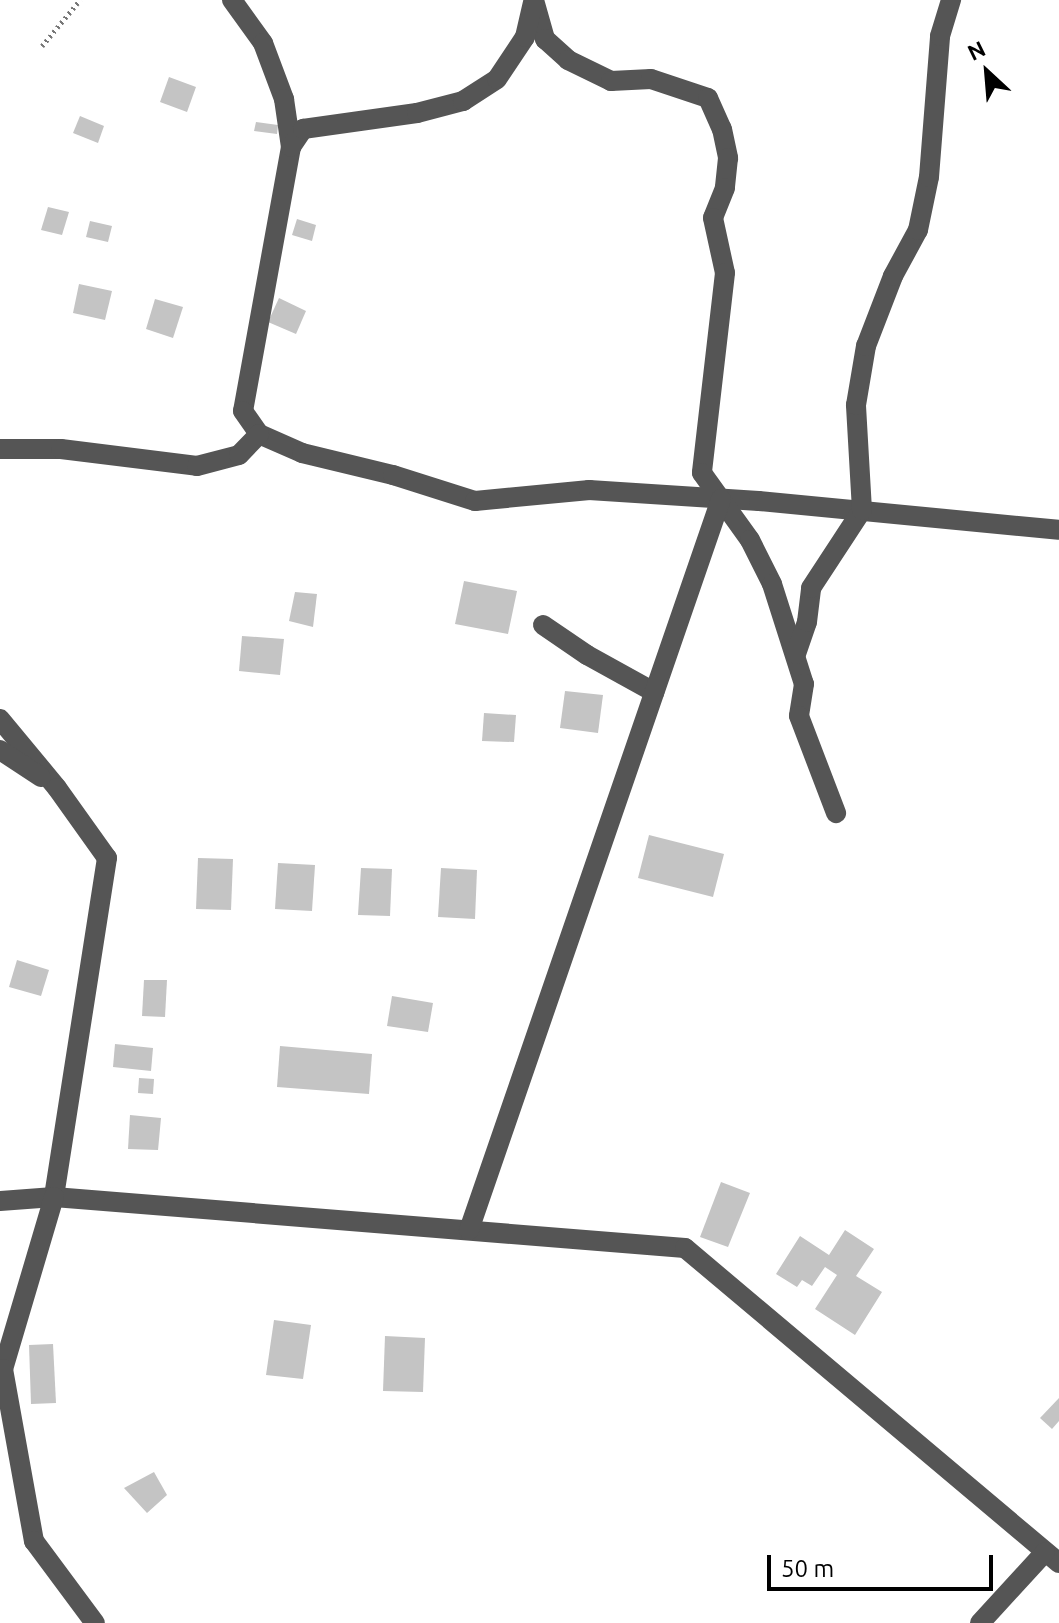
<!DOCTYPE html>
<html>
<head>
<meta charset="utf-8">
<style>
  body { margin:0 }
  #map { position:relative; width:1059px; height:1623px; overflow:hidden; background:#fff; font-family:Ubuntu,sans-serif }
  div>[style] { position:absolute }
  .building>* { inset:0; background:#c4c4c4 }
  .path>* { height:5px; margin-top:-2.5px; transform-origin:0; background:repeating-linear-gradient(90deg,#777 0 2px,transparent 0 6px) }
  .minor>* { height:20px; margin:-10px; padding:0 10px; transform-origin:10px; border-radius:10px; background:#555 }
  span { translate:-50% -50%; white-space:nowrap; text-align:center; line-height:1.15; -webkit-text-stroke:6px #fff; paint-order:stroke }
  .north { position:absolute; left:947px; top:32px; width:80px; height:80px; -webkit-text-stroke:6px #fff; paint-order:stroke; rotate:334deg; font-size:22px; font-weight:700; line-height:32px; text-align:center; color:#000 }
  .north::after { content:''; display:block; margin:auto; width:28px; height:36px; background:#000; clip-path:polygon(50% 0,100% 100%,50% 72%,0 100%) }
  .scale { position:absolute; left:767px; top:1555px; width:226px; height:36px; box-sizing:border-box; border:4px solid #000; border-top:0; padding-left:10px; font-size:24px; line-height:28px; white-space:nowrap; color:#000; -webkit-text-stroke:6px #fff; paint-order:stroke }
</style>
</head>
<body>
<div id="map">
  <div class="building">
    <div style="clip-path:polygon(169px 77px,196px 87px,187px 112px,160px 102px)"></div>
    <div style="clip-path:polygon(80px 116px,104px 126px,98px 143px,73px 133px)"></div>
    <div style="clip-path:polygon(256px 122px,278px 125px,277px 134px,254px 131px)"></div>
    <div style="clip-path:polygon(48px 207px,69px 212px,62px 235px,41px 230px)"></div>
    <div style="clip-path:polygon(297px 219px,316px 225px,312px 241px,292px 235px)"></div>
    <div style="clip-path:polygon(90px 221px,112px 226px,108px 242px,86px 237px)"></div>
    <div style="clip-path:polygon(79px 284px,112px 291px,105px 320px,73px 313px)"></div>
    <div style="clip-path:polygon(279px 298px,306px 311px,296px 334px,268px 322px)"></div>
    <div style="clip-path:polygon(155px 299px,183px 307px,173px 338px,146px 329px)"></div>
    <div style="clip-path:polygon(464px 581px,517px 591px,508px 634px,455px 624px)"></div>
    <div style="clip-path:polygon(295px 592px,317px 594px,313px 627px,289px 621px)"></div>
    <div style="clip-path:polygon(242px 636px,284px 639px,280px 675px,239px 671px)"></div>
    <div style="clip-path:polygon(565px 691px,603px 695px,598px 733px,560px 728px)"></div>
    <div style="clip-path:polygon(484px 713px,516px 715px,514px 742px,482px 741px)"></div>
    <div style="clip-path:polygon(649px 835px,724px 854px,713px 897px,638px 878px)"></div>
    <div style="clip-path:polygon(198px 858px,233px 859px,231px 910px,196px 909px)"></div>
    <div style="clip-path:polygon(278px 863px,315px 865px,312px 911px,275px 909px)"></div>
    <div style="clip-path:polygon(361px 868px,392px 869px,390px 916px,358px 915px)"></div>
    <div style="clip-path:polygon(441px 868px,477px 870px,475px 919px,438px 917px)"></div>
    <div style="clip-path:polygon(17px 960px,49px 970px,41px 996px,9px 987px)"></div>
    <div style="clip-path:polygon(144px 980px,167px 980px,165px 1017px,142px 1016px)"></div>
    <div style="clip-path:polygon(392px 996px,433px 1003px,428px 1032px,387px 1026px)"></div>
    <div style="clip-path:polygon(115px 1044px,153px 1048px,151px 1071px,113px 1067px)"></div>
    <div style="clip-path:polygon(280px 1046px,372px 1054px,369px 1094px,277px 1087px)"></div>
    <div style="clip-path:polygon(139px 1078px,154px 1079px,153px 1094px,138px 1093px)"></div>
    <div style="clip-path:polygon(130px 1115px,161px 1118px,158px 1150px,128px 1149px)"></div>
    <div style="clip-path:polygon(721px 1182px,750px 1193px,728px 1247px,700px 1237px)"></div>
    <div style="clip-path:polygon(845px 1230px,874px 1249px,856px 1276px,882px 1292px,855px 1335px,815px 1309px,837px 1275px,825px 1267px,812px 1286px,802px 1280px,797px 1287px,776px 1274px,800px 1236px,829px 1255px)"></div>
    <div style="clip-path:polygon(274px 1320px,311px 1325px,303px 1379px,266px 1375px)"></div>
    <div style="clip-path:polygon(385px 1336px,425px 1338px,423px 1392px,383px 1391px)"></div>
    <div style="clip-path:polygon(53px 1344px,56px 1403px,31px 1404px,29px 1345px)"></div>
    <div style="clip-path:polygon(1059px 1398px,1059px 1421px,1052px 1429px,1040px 1418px)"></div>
    <div style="clip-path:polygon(154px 1472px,167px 1495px,147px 1513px,124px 1488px)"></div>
  </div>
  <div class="path">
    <div style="left:42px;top:46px;width:60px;rotate:-50.4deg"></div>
  </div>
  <div class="minor">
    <div style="left:232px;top:0;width:53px;rotate:54.2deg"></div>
    <div style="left:263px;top:43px;width:60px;rotate:69.4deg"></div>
    <div style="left:284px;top:99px;width:49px;rotate:81.7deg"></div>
    <div style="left:291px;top:147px;width:268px;rotate:100.3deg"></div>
    <div style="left:243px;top:411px;width:28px;rotate:55deg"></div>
    <div style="left:259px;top:434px;width:47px;rotate:23.8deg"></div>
    <div style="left:302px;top:453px;width:94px;rotate:13.6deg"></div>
    <div style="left:393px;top:475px;width:86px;rotate:17.6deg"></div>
    <div style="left:475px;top:501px;width:115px;rotate:-5.5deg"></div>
    <div style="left:589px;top:490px;width:170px;rotate:3.7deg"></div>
    <div style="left:759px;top:501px;width:301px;rotate:5.5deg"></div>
    <div style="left:534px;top:0;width:41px;rotate:74.2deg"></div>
    <div style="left:545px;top:39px;width:31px;rotate:42deg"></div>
    <div style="left:568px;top:60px;width:48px;rotate:26deg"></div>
    <div style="left:611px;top:81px;width:40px;rotate:-2.9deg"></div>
    <div style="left:651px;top:79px;width:60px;rotate:18.4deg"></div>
    <div style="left:708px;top:98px;width:34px;rotate:66deg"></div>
    <div style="left:722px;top:129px;width:30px;rotate:78deg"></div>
    <div style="left:728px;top:158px;width:30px;rotate:96deg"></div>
    <div style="left:725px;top:188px;width:32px;rotate:112deg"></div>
    <div style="left:713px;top:218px;width:56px;rotate:77.7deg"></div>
    <div style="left:725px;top:273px;width:201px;rotate:96.6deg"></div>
    <div style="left:702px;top:473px;width:82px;rotate:54.4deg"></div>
    <div style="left:750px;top:540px;width:49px;rotate:63.4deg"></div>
    <div style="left:772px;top:584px;width:105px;rotate:72.3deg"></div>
    <div style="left:804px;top:684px;width:32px;rotate:99deg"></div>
    <div style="left:799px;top:716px;width:104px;rotate:69.1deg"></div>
    <div style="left:291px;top:147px;width:22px;rotate:-56deg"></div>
    <div style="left:303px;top:129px;width:115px;rotate:-8deg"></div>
    <div style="left:417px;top:113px;width:48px;rotate:-14.6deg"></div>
    <div style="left:463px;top:101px;width:40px;rotate:-32.9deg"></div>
    <div style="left:497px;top:79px;width:50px;rotate:-56.3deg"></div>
    <div style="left:525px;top:37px;width:37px;rotate:-77deg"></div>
    <div style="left:0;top:449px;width:61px"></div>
    <div style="left:61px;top:449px;width:137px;rotate:7.1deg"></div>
    <div style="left:197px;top:466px;width:43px;rotate:-14.7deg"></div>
    <div style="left:239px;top:455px;width:29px;rotate:-46deg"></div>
    <div style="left:543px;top:625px;width:53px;rotate:34.3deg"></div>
    <div style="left:587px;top:655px;width:77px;rotate:28.9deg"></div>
    <div style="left:796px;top:654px;width:34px;rotate:-71deg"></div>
    <div style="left:807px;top:622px;width:34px;rotate:-83deg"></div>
    <div style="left:811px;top:588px;width:93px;rotate:-56.8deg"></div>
    <div style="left:862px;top:510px;width:105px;rotate:-93.3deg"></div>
    <div style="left:856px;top:405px;width:60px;rotate:-80.4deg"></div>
    <div style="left:866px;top:346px;width:75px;rotate:-68.9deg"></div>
    <div style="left:893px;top:276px;width:52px;rotate:-61.5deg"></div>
    <div style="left:918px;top:230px;width:54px;rotate:-78.3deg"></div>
    <div style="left:929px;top:177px;width:141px;rotate:-85.5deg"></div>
    <div style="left:940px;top:36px;width:38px;rotate:-73deg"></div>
    <div style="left:0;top:719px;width:89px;rotate:50.4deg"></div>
    <div style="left:57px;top:788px;width:86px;rotate:54.5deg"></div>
    <div style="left:107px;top:858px;width:343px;rotate:98.9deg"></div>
    <div style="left:54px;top:1197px;width:633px;rotate:4.62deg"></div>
    <div style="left:685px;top:1248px;width:489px;rotate:40.1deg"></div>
    <div style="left:0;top:750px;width:49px;rotate:33.4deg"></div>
    <div style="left:0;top:1201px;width:54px;rotate:-4.2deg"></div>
    <div style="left:54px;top:1197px;width:179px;rotate:106.5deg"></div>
    <div style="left:3px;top:1369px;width:175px;rotate:79.8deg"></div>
    <div style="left:34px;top:1541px;width:102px;rotate:53.4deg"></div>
    <div style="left:469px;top:1230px;width:773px;rotate:-70.98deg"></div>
    <div style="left:980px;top:1623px;width:96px;rotate:-47.5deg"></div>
  </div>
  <div class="north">N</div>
  <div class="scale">50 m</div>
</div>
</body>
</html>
